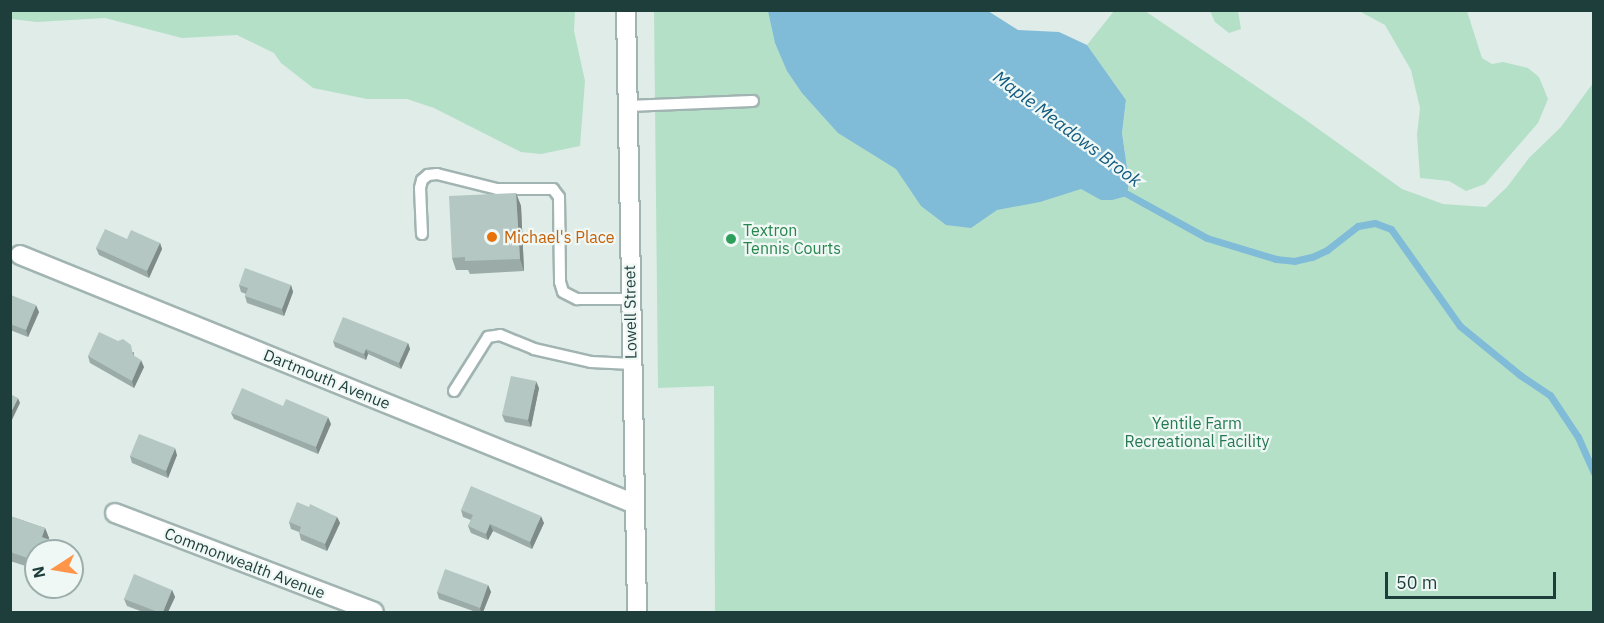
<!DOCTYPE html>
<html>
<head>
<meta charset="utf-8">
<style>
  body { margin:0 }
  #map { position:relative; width:1604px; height:623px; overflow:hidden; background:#dfece8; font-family:"IBM Plex Sans",sans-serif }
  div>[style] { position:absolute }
  .green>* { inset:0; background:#b5e0c8 }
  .water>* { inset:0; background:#80bbd8 }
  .stream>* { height:7px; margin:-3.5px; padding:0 3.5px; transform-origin:3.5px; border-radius:3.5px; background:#80bbd8 }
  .roads { filter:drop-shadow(2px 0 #a1b4b1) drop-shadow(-2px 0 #a1b4b1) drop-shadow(0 2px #a1b4b1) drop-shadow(0 -2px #a1b4b1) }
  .lane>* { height:10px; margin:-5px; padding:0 5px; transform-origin:5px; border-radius:5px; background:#fff }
  .street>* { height:18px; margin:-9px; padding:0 9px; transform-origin:9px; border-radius:9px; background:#fff }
  .secondary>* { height:18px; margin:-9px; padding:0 9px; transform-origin:9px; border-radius:9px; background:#fff }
  .wall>* { inset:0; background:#9baba7 }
  .shaded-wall>* { inset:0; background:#7e8b88 }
  .building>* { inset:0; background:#b4c7c2 }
  .dots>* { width:16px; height:16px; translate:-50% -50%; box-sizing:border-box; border:3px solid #f0f8f5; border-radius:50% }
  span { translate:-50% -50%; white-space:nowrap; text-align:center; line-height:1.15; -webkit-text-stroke:4.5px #f0f8f5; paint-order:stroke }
  .leisure-label { font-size:16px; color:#27864d }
  .left { translate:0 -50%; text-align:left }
  .food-label { font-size:16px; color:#c56008 }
  .street-label { font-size:16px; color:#1e3e3b }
  .park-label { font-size:16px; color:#247953 }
  .water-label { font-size:18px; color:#125b80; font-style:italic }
  .frame { position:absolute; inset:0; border:12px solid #1e3e3b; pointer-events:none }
  .north { position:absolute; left:24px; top:539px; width:60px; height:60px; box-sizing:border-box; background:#f0f8f5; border:2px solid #9caeab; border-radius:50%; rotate:258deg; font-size:16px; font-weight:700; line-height:24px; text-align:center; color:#1e3e3b }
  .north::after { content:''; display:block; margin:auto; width:21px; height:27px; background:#ff954a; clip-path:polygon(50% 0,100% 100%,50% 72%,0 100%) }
  .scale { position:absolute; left:1385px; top:572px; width:171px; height:27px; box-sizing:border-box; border:3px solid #1e3e3b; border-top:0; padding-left:8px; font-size:18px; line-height:21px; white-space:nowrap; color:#1e3e3b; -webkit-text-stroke:4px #f0f8f5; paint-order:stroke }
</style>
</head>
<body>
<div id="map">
  <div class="green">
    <div style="clip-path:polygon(11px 10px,575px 11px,574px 31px,585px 81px,580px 146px,541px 154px,521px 152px,434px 108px,407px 99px,367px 99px,313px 88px,281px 63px,274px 53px,237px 35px,182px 38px,105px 18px,37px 22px,11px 19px)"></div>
    <div style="clip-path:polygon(654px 11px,902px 11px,1129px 181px,1122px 133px,1126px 100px,1087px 45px,1114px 11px,1145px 11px,1303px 118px,1402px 189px,1443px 204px,1486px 207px,1507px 187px,1529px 158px,1561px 127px,1593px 83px,1593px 612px,715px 612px,714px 386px,658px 388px)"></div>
    <div style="clip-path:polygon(1210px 11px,1238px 11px,1241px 29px,1229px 33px,1215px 22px)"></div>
    <div style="clip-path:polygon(1359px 11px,1467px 11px,1482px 58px,1492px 64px,1503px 62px,1528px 68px,1539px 77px,1548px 99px,1538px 123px,1485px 184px,1466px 191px,1449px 181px,1420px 178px,1417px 135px,1420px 108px,1411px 70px,1385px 25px)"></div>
  </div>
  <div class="water">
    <div style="clip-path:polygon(768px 11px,988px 11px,1018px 30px,1059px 32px,1087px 45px,1126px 100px,1122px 133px,1129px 181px,1127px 196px,1112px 200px,1101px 200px,1081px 189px,1040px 202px,997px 210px,971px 228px,946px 225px,921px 206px,896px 169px,838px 133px,802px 93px,787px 71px,775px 43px)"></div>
  </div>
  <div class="stream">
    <div style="left:1120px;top:190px;width:99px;rotate:28.9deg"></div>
    <div style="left:1207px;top:238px;width:72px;rotate:16.9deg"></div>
    <div style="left:1276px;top:259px;width:18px;rotate:6deg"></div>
    <div style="left:1294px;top:261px;width:18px;rotate:-13deg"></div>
    <div style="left:1312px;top:257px;width:17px;rotate:-25deg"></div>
    <div style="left:1327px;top:250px;width:39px;rotate:-38deg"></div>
    <div style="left:1358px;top:226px;width:17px;rotate:-10deg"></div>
    <div style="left:1375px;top:223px;width:17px;rotate:21deg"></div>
    <div style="left:1391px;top:229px;width:119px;rotate:54.6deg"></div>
    <div style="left:1460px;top:326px;width:77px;rotate:39.2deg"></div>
    <div style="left:1520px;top:375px;width:36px;rotate:34deg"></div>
    <div style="left:1550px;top:395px;width:50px;rotate:56.3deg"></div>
    <div style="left:1578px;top:437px;width:39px;rotate:66deg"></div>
  </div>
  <div class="roads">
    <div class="lane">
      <div style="left:627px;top:106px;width:126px;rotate:-2.3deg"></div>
      <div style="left:422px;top:234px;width:46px;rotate:-92.5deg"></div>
      <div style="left:420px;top:188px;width:8px;rotate:-76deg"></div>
      <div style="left:422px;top:180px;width:8px;rotate:-40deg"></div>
      <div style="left:428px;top:175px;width:9px;rotate:-6deg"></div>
      <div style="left:437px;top:174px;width:62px;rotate:14deg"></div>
      <div style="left:497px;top:189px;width:56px"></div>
      <div style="left:553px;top:189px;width:10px;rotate:53deg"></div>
      <div style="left:559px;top:197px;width:85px;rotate:89.3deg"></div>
      <div style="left:560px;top:282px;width:10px;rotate:73deg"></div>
      <div style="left:563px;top:292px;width:16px;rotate:27deg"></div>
      <div style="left:577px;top:299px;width:53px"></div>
      <div style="left:454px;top:391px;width:64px;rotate:-57.8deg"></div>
      <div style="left:488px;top:337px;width:12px;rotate:-9deg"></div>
      <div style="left:500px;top:335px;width:37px;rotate:22deg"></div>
      <div style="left:534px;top:349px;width:58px;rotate:12.8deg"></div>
      <div style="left:591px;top:362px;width:41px;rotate:2.8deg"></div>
    </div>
    <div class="street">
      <div style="left:20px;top:255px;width:663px;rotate:22.04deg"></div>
      <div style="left:115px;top:513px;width:277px;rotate:20.9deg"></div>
    </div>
    <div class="secondary">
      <div style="left:626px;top:10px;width:602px;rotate:88.95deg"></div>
    </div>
  </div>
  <div class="wall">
    <div style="clip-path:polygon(516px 193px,521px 206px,524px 271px,470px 274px,468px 270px,456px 270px,452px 258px)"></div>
    <div style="clip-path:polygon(127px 239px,160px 243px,162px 249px,149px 278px,99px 255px,96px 248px)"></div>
    <div style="clip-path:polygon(239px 285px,291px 285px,293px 292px,284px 316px,247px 303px,245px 296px,246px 294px,241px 292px)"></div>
    <div style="clip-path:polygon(10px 297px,39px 312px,28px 337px,10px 330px)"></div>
    <div style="clip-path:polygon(333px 341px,408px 343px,410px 349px,401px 369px,368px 354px,366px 360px,335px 347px)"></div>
    <div style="clip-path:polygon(134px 352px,134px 356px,144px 367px,134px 388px,90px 363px,88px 356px)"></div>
    <div style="clip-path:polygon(539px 388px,531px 427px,505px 422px,502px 415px)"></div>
    <div style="clip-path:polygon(283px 406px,331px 424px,318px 454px,234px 419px,231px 413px)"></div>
    <div style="clip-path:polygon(177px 455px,168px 478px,132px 463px,130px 456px)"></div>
    <div style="clip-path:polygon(309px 507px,337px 517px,340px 523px,327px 551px,301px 540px,299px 532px,291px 529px,289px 522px)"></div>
    <div style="clip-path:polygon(461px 510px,544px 523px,532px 549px,493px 531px,488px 540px,471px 533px,468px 526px,471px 520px,463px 517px)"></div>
    <div style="clip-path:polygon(10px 516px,45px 528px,49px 538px,48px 539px,72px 548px,75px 558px,36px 551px,36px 580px,33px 573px,35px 569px,10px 561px)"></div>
    <div style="clip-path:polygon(488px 585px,491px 592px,483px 612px,476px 612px,439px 599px,437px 592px)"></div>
    <div style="clip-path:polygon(50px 587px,65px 587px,64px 592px)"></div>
    <div style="clip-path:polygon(172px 590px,175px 597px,168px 612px,143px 612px,127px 606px,124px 599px)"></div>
  </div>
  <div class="shaded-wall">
    <div style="clip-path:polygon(516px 193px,521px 206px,524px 271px,520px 259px)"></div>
    <div style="clip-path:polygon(160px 243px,162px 249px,149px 278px,147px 271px)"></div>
    <div style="clip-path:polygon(291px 285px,293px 292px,284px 316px,282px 309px)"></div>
    <div style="clip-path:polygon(36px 305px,39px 312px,28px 337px,26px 330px)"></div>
    <div style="clip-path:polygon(408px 343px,410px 349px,401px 369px,399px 363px)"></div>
    <div style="clip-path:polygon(366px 349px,368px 354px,366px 360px,364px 354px)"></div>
    <div style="clip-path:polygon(141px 360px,144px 367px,134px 388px,132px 381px)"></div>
    <div style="clip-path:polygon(536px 381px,539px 388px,531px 427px,528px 420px)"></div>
    <div style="clip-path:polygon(18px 398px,20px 403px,10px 424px,10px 414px)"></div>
    <div style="clip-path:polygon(328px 417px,331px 424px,318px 454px,316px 447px)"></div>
    <div style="clip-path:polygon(175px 448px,177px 455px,168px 478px,166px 471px)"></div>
    <div style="clip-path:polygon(541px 516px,544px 523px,532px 549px,530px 542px)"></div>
    <div style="clip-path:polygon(337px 517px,340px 523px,327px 551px,325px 544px)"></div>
    <div style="clip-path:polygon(490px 524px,493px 531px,488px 540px,486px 534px)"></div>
    <div style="clip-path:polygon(45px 528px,49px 538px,45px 547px,42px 537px)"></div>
    <div style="clip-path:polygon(72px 548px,75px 558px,72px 567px,72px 551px,71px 551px)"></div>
    <div style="clip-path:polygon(488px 585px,491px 592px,483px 612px,481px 612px,480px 608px)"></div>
    <div style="clip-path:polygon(172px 590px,175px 597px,168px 612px,163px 612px)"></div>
  </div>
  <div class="building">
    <div style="clip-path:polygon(516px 193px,520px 259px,465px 261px,465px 257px,452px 258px,449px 196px)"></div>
    <div style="clip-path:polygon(105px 229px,127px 239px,131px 230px,160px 243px,147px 271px,96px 248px)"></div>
    <div style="clip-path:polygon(245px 268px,291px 285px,282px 309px,245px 296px,248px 288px,239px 285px)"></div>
    <div style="clip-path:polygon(11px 295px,36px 305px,26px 330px,10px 324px)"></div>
    <div style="clip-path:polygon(343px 317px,408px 343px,399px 363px,366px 349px,364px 354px,333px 341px)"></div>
    <div style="clip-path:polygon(99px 332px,118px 341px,123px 339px,131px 345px,133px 355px,141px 360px,132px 381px,88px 356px)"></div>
    <div style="clip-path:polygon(511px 376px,536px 381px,528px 420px,502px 415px)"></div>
    <div style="clip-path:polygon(242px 388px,283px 406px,286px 399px,328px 417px,316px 447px,231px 413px)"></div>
    <div style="clip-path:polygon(10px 394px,18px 398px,10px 414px)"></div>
    <div style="clip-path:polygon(139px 434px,175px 448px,166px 471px,130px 456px)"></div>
    <div style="clip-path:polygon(471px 486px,541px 516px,530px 542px,490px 524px,486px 534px,468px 526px,473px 515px,461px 510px)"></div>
    <div style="clip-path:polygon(297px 502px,309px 507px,310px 504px,337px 517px,325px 544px,299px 533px,301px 527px,289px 522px)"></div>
    <div style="clip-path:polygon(10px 516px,45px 528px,42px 537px,72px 548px,71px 551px,36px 551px,36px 561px,10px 552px)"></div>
    <div style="clip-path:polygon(445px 569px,488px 585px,480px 608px,437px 592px)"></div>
    <div style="clip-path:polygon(134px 574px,172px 590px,163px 612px,158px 612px,124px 599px)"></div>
  </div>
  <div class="dots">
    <div style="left:492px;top:237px;background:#e8710a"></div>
    <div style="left:731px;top:239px;background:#2e9e5b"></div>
  </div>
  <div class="leisure-label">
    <span class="left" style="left:743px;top:239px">Textron<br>Tennis Courts</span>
  </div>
  <div class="food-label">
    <span class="left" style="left:504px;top:237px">Michael's Place</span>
  </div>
  <div class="street-label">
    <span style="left:630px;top:312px;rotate:-91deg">Lowell Street</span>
    <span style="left:327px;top:379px;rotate:22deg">Dartmouth Avenue</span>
    <span style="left:245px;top:563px;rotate:21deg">Commonwealth Avenue</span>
  </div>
  <div class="park-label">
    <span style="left:1197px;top:432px">Yentile Farm<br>Recreational Facility</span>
  </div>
  <div class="water-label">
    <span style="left:1067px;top:129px;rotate:37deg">Maple Meadows Brook</span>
  </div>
  <div class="frame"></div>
  <div class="north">N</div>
  <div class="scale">50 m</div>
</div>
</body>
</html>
